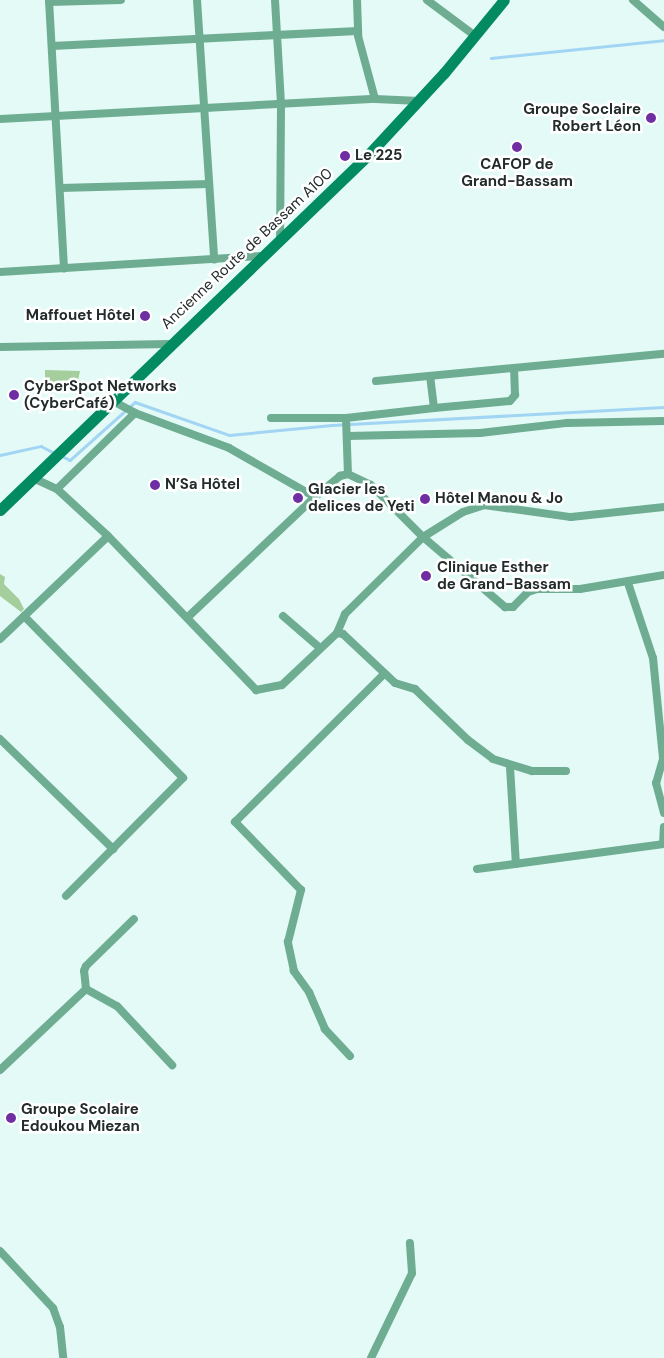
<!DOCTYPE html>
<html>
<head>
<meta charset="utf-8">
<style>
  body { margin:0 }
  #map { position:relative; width:664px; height:1358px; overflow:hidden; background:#e3faf7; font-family:"DM Sans",sans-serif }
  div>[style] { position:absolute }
  .green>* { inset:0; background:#a5ce9d }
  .stream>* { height:2.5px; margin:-1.25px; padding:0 1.25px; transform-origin:1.25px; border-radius:1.25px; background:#a2d5f4 }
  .street>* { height:8px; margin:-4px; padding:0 4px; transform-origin:4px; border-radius:4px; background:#6ead91 }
  .secondary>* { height:11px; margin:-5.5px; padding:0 5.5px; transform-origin:5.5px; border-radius:5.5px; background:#028a61 }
  .dots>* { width:14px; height:14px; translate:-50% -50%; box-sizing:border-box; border:2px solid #fff; border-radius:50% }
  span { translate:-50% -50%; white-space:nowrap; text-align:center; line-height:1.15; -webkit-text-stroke:5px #fff; paint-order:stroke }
  .poi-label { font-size:15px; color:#232c2b; font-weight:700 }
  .right { translate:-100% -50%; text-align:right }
  .left { translate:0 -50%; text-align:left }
  .street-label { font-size:15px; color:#232c2b }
</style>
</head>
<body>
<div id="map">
  <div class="green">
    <div style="clip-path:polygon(45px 370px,80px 371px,78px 381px,45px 382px)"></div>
    <div style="clip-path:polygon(0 574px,5px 577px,4px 584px,19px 599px,24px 609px,21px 612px,0 596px)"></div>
  </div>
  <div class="stream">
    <div style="left:491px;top:58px;width:174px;rotate:-5.9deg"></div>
    <div style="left:0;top:455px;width:42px;rotate:-12.4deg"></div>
    <div style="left:41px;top:446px;width:16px;rotate:27deg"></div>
    <div style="left:60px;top:455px;width:11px;rotate:27deg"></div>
    <div style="left:70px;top:460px;width:87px;rotate:-41.7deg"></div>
    <div style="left:135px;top:402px;width:100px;rotate:19.3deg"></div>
    <div style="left:229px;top:435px;width:103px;rotate:-5.5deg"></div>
    <div style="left:332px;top:425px;width:332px;rotate:-3.1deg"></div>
  </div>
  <div class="street">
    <div style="left:49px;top:0;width:269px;rotate:86.8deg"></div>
    <div style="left:197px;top:0;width:260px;rotate:86.2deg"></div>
    <div style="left:275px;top:0;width:105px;rotate:86.7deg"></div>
    <div style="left:281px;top:105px;width:134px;rotate:90.4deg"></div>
    <div style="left:357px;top:0;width:36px;rotate:88deg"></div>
    <div style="left:358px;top:36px;width:65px;rotate:74.9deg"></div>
    <div style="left:427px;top:0;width:59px;rotate:36.7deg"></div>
    <div style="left:633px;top:0;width:41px;rotate:41.1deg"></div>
    <div style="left:49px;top:2px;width:72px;rotate:-1.6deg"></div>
    <div style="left:52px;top:46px;width:306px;rotate:-2.8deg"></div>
    <div style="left:0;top:119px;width:376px;rotate:-3.1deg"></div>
    <div style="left:375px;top:99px;width:45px;rotate:2.5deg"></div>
    <div style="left:60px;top:188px;width:149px;rotate:-1.5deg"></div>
    <div style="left:0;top:272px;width:262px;rotate:-3.5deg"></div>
    <div style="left:0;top:347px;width:169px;rotate:-1deg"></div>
    <div style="left:376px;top:381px;width:289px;rotate:-5.4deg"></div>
    <div style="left:111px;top:400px;width:27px;rotate:28deg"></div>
    <div style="left:135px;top:413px;width:100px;rotate:20.4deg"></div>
    <div style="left:229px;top:448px;width:99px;rotate:29.7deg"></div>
    <div style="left:434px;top:408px;width:76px;rotate:-5.3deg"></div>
    <div style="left:510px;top:401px;width:8px;rotate:-50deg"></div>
    <div style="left:515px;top:395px;width:27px;rotate:-92deg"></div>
    <div style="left:271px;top:418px;width:75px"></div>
    <div style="left:346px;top:418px;width:89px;rotate:-6.5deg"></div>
    <div style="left:434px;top:408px;width:32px;rotate:-97deg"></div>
    <div style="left:346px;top:418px;width:56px;rotate:88deg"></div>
    <div style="left:348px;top:436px;width:132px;rotate:-1.3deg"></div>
    <div style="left:480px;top:433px;width:88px;rotate:-6.6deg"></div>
    <div style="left:567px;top:423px;width:97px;rotate:-1.2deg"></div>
    <div style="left:33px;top:478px;width:26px;rotate:25deg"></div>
    <div style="left:57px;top:489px;width:69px;rotate:42.7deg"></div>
    <div style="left:108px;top:536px;width:214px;rotate:46.1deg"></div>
    <div style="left:256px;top:690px;width:26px;rotate:-11deg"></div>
    <div style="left:282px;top:685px;width:76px;rotate:-43.4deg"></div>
    <div style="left:337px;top:633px;width:21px;rotate:-67deg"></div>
    <div style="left:345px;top:614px;width:110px;rotate:-44.6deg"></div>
    <div style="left:423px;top:537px;width:47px;rotate:-32deg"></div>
    <div style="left:463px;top:512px;width:22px;rotate:-18deg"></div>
    <div style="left:484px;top:505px;width:88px;rotate:7.9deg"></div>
    <div style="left:571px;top:517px;width:94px;rotate:-6.1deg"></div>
    <div style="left:57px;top:489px;width:109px;rotate:-44.3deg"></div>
    <div style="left:628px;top:583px;width:79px;rotate:71.6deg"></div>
    <div style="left:653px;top:658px;width:101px;rotate:84.3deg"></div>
    <div style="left:663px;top:759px;width:25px;rotate:106deg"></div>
    <div style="left:656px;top:783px;width:31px;rotate:75deg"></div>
    <div style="left:24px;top:616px;width:227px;rotate:45.5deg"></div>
    <div style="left:183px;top:778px;width:166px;rotate:134.8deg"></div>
    <div style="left:189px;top:616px;width:173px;rotate:-43.4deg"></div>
    <div style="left:315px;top:497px;width:33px;rotate:-40deg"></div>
    <div style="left:340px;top:476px;width:8px;rotate:-14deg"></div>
    <div style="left:348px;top:474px;width:25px;rotate:26deg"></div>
    <div style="left:371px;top:485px;width:74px;rotate:45deg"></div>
    <div style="left:423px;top:537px;width:108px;rotate:40.5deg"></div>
    <div style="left:505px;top:607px;width:8px"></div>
    <div style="left:513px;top:607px;width:21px;rotate:-45deg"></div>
    <div style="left:528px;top:592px;width:9px;rotate:-18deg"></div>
    <div style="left:537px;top:589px;width:43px"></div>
    <div style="left:580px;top:589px;width:85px;rotate:-9.5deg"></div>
    <div style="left:283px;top:616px;width:49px;rotate:40.9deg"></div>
    <div style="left:337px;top:633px;width:6px;rotate:9deg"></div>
    <div style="left:343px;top:634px;width:71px;rotate:43.3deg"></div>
    <div style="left:395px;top:683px;width:21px;rotate:17deg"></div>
    <div style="left:415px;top:689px;width:74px;rotate:43.9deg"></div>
    <div style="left:468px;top:740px;width:31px;rotate:37deg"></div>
    <div style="left:493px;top:759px;width:41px;rotate:17.1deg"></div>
    <div style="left:532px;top:771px;width:34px"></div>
    <div style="left:0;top:639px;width:149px;rotate:-43.6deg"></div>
    <div style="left:0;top:739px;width:158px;rotate:44.2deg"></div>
    <div style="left:510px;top:767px;width:97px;rotate:86.5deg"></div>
    <div style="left:663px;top:844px;width:17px;rotate:-87deg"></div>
    <div style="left:477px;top:869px;width:189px;rotate:-7.6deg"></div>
    <div style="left:86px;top:989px;width:18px;rotate:-96deg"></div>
    <div style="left:84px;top:971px;width:5px;rotate:-68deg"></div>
    <div style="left:86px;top:966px;width:67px;rotate:-44.4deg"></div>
    <div style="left:350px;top:1056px;width:37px;rotate:-133deg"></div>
    <div style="left:325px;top:1029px;width:40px;rotate:-113.4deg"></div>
    <div style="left:309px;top:992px;width:26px;rotate:-126deg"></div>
    <div style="left:294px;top:971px;width:30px;rotate:-102deg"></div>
    <div style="left:288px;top:942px;width:54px;rotate:-76deg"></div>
    <div style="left:301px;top:890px;width:95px;rotate:-134.1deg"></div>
    <div style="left:235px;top:822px;width:210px;rotate:-44.8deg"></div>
    <div style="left:0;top:1070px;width:118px;rotate:-43.3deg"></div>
    <div style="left:86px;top:989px;width:35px;rotate:29deg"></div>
    <div style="left:117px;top:1006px;width:81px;rotate:47deg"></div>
    <div style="left:0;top:1251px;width:78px;rotate:47.1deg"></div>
    <div style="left:53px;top:1308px;width:20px;rotate:70deg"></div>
    <div style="left:60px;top:1327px;width:31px;rotate:84deg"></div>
    <div style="left:371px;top:1358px;width:94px;rotate:-64.2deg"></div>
    <div style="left:412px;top:1273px;width:30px;rotate:-94deg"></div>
  </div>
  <div class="secondary">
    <div style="left:0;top:510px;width:511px;rotate:-43.97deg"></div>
    <div style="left:368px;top:155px;width:112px;rotate:-47.2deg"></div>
    <div style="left:444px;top:73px;width:94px;rotate:-50.6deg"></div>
  </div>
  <div class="dots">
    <div style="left:651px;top:118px;background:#702ea3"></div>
    <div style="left:517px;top:147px;background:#702ea3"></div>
    <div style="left:345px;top:156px;background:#702ea3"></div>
    <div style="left:145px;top:316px;background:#702ea3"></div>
    <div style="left:14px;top:395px;background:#702ea3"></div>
    <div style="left:155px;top:485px;background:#702ea3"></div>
    <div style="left:298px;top:498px;background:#702ea3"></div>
    <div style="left:425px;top:499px;background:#702ea3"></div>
    <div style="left:426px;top:576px;background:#702ea3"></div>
    <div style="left:11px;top:1118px;background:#702ea3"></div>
  </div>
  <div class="poi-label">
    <span class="right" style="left:641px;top:118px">Groupe Soclaire<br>Robert Léon</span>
    <span class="left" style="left:355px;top:156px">Le 225</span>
    <span style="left:517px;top:173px">CAFOP de<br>Grand-Bassam</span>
    <span class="right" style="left:135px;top:316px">Maffouet Hôtel</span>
    <span class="left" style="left:24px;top:395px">CyberSpot Networks<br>(CyberCafé)</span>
    <span class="left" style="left:165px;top:485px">N’Sa Hôtel</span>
    <span class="left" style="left:308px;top:498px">Glacier les<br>delices de Yeti</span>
    <span class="left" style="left:435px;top:499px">Hôtel Manou &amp; Jo</span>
    <span class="left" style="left:437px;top:576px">Clinique Esther<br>de Grand-Bassam</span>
    <span class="left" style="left:21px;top:1118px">Groupe Scolaire<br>Edoukou Miezan</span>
  </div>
  <div class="street-label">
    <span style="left:247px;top:249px;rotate:-43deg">Ancienne Route de Bassam A100</span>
  </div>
</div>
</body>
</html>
